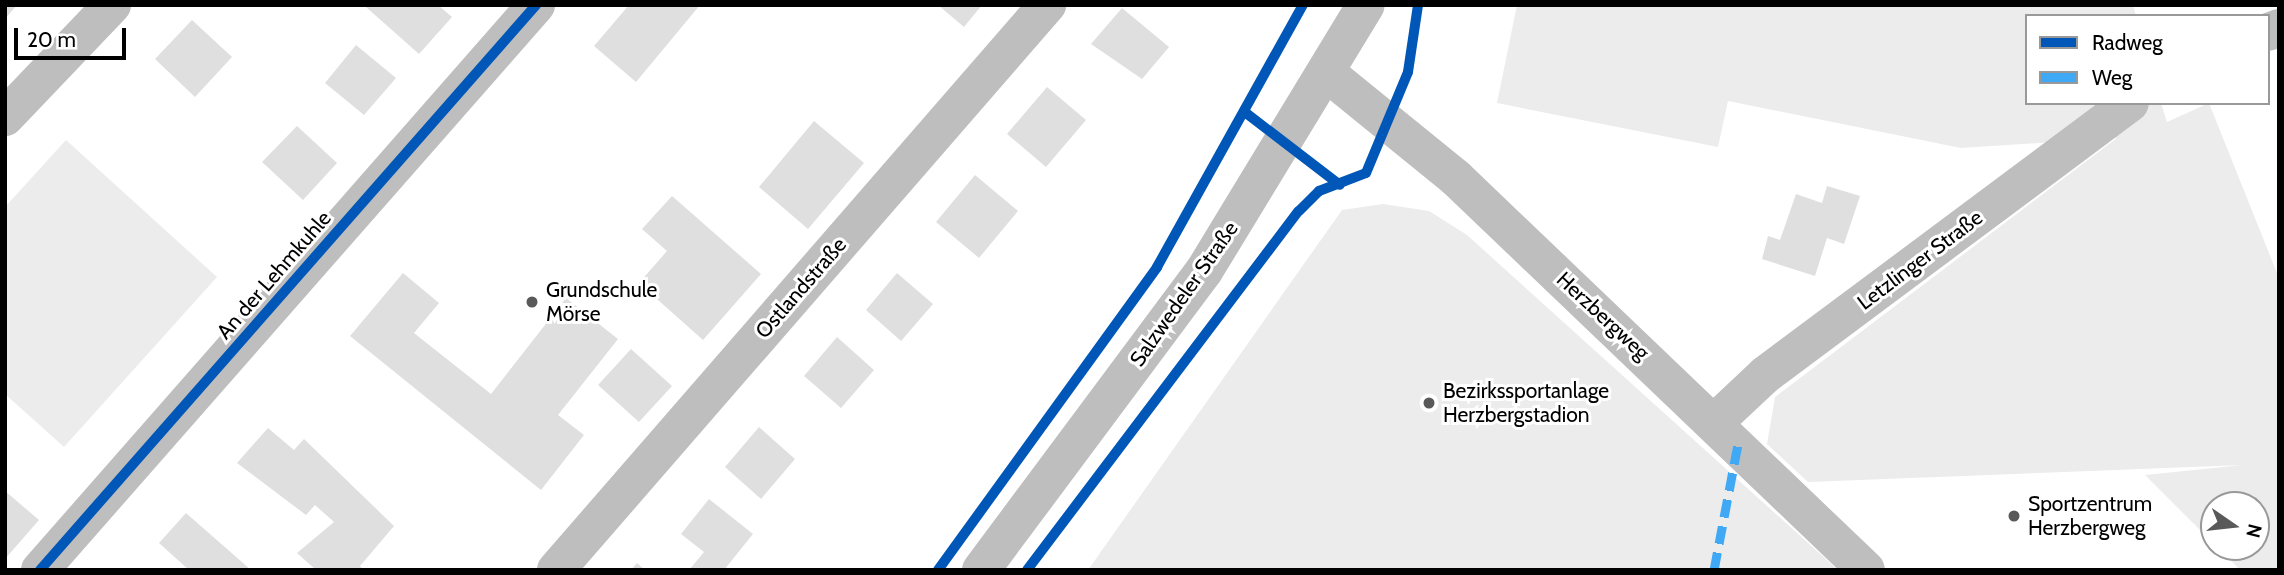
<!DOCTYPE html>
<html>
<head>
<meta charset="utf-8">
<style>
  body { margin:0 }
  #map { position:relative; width:2284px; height:575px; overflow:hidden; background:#fff; font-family:Cabin,sans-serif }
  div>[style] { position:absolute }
  .green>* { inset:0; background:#ececec }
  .building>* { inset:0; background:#dfdfdf }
  .minor>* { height:38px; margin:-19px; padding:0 19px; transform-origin:19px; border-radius:19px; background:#bebebe }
  .quiet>* { height:9px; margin-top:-4.5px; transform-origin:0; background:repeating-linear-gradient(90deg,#3fa9f5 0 18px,transparent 0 27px) }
  .cycleway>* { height:10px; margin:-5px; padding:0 5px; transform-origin:5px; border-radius:5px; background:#0057b8 }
  .dots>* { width:19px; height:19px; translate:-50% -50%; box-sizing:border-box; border:4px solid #fff; border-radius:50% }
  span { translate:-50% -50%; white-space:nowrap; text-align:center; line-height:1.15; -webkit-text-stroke:6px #fff; paint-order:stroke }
  .street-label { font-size:21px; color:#000 }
  .poi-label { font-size:21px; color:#000 }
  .left { translate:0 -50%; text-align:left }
  .frame { position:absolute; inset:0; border:7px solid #000; pointer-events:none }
  .legend { position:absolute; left:2025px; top:14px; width:245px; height:91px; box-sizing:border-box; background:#fff; border:2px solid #999; margin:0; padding:9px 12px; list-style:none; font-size:21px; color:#000 }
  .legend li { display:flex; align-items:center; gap:14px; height:35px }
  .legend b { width:35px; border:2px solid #999 }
  .north { position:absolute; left:2200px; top:491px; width:70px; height:70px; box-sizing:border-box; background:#fff; border:2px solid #999; border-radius:50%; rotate:104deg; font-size:19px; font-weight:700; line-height:28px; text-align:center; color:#000 }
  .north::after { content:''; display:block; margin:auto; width:24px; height:32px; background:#595959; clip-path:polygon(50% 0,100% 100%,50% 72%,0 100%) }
  .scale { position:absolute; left:14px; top:28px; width:112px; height:32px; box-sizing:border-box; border:4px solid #000; border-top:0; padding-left:9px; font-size:21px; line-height:24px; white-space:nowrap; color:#000; -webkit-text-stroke:5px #fff; paint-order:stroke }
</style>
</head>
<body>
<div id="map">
  <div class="green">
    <div style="clip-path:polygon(1517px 5px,2133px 5px,2136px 16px,2027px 16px,2027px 103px,2161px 103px,2167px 122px,2209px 103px,2279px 278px,2279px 570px,2240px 570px,2217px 547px,2256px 547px,2256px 505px,2214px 505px,2214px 544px,2145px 475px,2243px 465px,1808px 482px,1767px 444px,1775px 397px,2117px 138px,1961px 148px,1728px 101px,1718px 147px,1497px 103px)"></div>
    <div style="clip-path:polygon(66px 140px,217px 277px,64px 447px,5px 394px,5px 207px)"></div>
    <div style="clip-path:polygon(1383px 204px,1429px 211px,1467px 235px,1838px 570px,1088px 570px,1342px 210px)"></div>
  </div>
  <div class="building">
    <div style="clip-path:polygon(5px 5px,17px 5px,5px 19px)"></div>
    <div style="clip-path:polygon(438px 5px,452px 17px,419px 54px,366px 7px)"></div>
    <div style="clip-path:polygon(629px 5px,700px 5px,636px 82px,594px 46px)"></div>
    <div style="clip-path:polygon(938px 5px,982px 5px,964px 27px)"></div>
    <div style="clip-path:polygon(1122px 8px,1169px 47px,1142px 79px,1091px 44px)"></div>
    <div style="clip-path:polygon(192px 20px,232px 57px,195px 97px,155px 59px)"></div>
    <div style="clip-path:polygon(356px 45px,396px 78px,364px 115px,325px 83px)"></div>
    <div style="clip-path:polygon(1047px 87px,1086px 120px,1046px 167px,1007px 134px)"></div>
    <div style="clip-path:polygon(814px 121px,864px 163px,808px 229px,759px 187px)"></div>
    <div style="clip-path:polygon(297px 126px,337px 163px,303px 200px,262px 162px)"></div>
    <div style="clip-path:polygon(975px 175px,1018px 211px,979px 258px,936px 222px)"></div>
    <div style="clip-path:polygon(1827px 186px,1860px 196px,1844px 244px,1827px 238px,1815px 276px,1762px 259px,1768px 236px,1780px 240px,1796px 194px,1822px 203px)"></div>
    <div style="clip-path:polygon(672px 196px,761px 274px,703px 340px,639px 283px,667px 251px,642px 229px)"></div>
    <div style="clip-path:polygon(403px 273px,439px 303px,414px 333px,491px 394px,566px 298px,618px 339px,558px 415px,584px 435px,541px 490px,350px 336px)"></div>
    <div style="clip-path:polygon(897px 273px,933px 304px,901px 341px,866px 310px)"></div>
    <div style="clip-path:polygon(837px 337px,874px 370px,841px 408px,804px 376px)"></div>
    <div style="clip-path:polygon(631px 349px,672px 386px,639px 422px,598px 385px)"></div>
    <div style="clip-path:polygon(759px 427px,795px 459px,761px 499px,725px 467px)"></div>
    <div style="clip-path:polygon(268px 428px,294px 450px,304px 439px,394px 526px,360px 566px,363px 570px,316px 570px,297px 553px,334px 522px,315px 505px,306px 515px,237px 463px)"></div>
    <div style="clip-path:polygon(5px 491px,39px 520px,5px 559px)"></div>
    <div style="clip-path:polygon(709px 499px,753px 534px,724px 570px,689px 570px,704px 552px,681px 534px)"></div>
    <div style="clip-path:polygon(186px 513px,251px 570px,189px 570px,159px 543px)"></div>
    <div style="clip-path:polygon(637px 563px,645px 570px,631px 570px)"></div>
  </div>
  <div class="minor">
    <div style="left:2268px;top:32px;width:12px;rotate:-20deg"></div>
    <div style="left:1328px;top:74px;width:165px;rotate:39.1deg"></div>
    <div style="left:1456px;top:178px;width:567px;rotate:43.71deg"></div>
    <div style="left:5px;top:117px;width:155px;rotate:-46.3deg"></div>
    <div style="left:1715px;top:422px;width:69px;rotate:-43.2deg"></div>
    <div style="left:1765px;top:375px;width:455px;rotate:-36.7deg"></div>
    <div style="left:40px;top:570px;width:752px;rotate:-48.72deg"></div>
    <div style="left:556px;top:570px;width:749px;rotate:-49.01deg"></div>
    <div style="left:981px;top:570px;width:373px;rotate:-53.3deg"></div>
    <div style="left:1204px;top:271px;width:311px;rotate:-58.7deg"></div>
  </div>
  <div class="quiet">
    <div style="left:1714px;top:570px;width:128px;rotate:-79.2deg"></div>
  </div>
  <div class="cycleway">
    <div style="left:1246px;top:113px;width:118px;rotate:37.5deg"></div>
    <div style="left:40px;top:570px;width:752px;rotate:-48.72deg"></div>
    <div style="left:938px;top:570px;width:374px;rotate:-54.1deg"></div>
    <div style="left:1157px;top:267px;width:300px;rotate:-60.9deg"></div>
    <div style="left:1027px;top:570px;width:450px;rotate:-52.9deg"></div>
    <div style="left:1299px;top:211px;width:28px;rotate:-45deg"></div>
    <div style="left:1319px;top:191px;width:50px;rotate:-21deg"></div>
    <div style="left:1366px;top:173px;width:109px;rotate:-67.4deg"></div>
    <div style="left:1408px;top:72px;width:68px;rotate:-81.5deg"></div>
  </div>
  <div class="dots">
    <div style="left:532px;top:302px;background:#595959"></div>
    <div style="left:1429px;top:403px;background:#595959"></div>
    <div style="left:2014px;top:516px;background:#595959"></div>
  </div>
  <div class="street-label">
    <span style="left:1920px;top:260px;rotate:-37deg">Letzlinger Straße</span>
    <span style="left:274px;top:275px;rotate:-49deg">An der Lehmkuhle</span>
    <span style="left:801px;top:288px;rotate:-49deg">Ostlandstraße</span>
    <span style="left:1184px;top:294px;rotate:-55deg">Salzwedeler Straße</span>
    <span style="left:1603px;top:316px;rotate:43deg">Herzbergweg</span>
  </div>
  <div class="poi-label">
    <span class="left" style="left:546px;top:302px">Grundschule<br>Mörse</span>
    <span class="left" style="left:1443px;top:403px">Bezirkssportanlage<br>Herzbergstadion</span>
    <span class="left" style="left:2028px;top:516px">Sportzentrum<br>Herzbergweg</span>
  </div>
  <div class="frame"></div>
  <ul class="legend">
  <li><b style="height:9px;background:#0057b8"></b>Radweg</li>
  <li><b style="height:9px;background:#3fa9f5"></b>Weg</li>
  </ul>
  <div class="north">N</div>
  <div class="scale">20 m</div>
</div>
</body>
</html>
